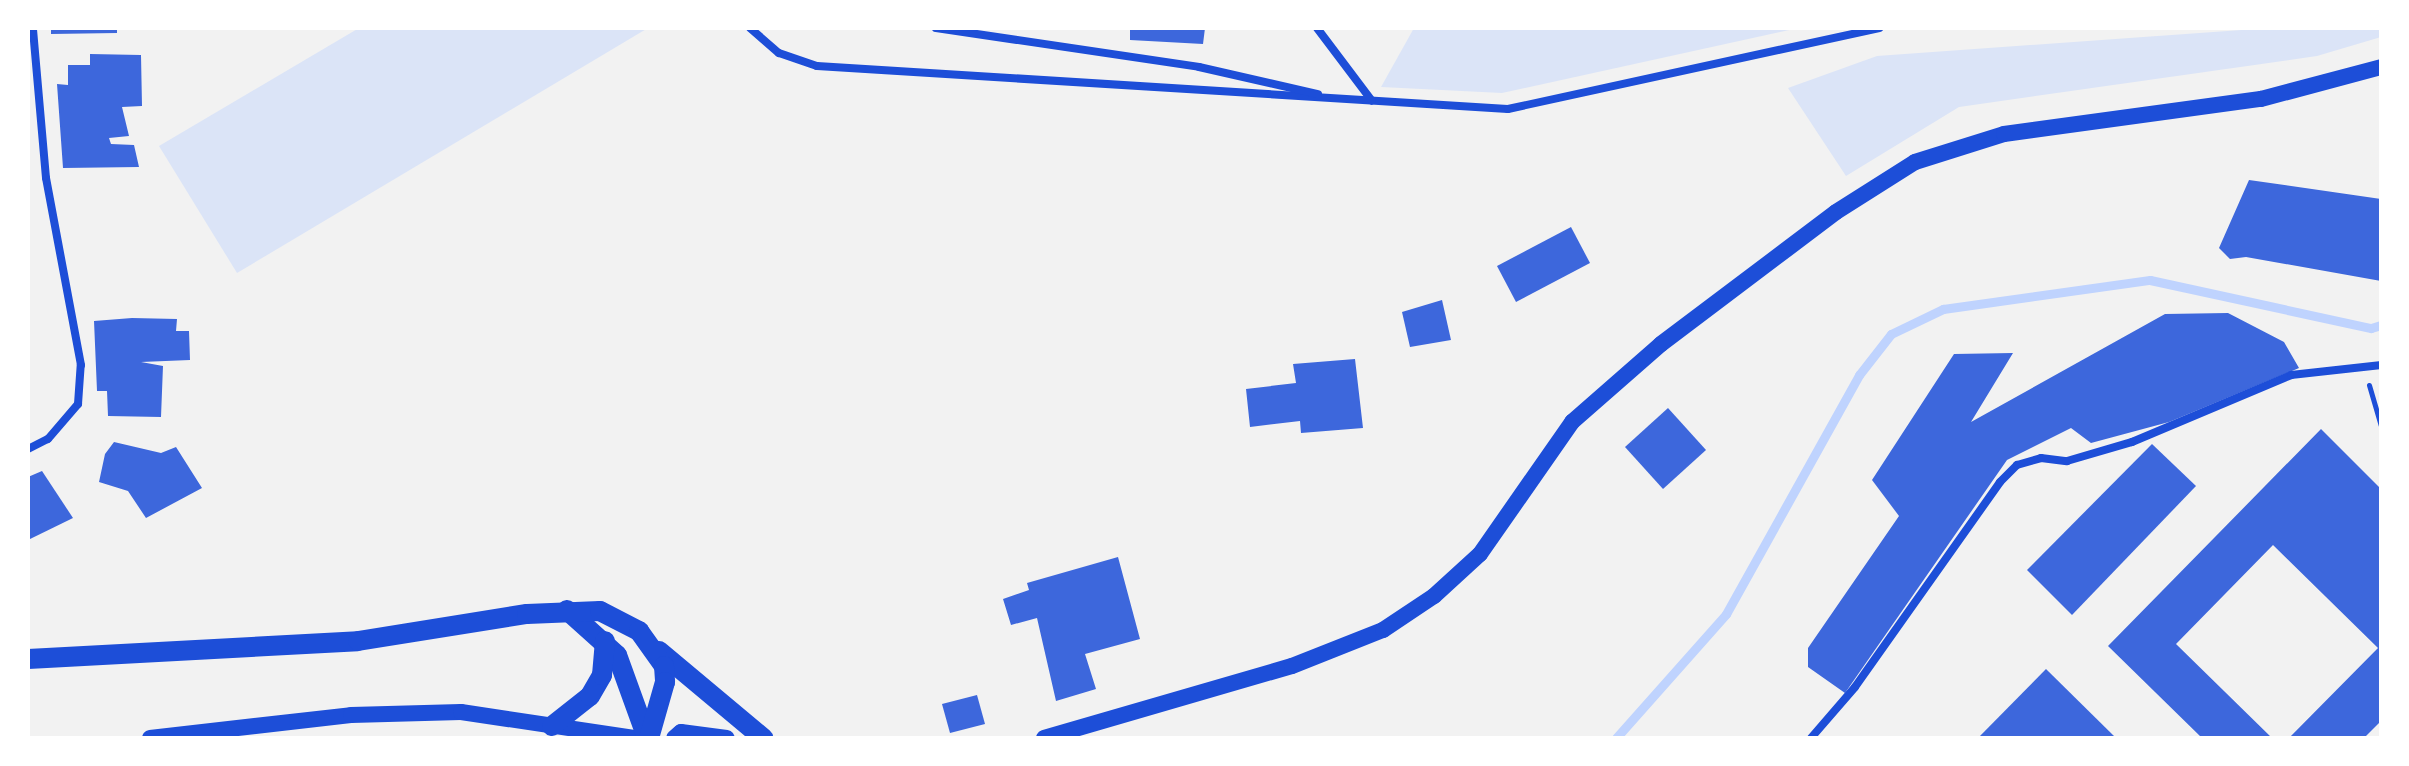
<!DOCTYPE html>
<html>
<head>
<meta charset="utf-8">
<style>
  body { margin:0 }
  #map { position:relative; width:2409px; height:766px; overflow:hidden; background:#f2f2f2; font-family:"Varela Round",sans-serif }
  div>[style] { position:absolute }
  .green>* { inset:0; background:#dbe4f7 }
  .stream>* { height:9px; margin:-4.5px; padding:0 4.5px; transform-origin:4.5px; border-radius:4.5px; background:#bfd3fe }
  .building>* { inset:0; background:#3d67dc }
  .path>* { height:5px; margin:-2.5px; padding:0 2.5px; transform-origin:2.5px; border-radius:2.5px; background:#1d4ed8 }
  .minor>* { height:8px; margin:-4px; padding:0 4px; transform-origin:4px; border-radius:4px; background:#1d4ed8 }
  .secondary>* { height:16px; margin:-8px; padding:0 8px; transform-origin:8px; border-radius:8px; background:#1d4ed8 }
  .primary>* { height:20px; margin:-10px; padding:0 10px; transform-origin:10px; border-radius:10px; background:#1d4ed8 }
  span { translate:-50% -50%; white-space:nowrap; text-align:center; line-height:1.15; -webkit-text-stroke:8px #fff; paint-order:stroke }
  .frame { position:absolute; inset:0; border:30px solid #fff; pointer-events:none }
</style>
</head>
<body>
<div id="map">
  <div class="green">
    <div style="clip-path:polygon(359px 28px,648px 28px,237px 273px,159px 146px)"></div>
    <div style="clip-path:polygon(1414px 28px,1798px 28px,1502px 93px,1381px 87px)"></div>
    <div style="clip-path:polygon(2269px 28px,2381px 28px,2381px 37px,2317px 56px,1959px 107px,1846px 176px,1788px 88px,1877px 56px)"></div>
  </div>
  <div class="stream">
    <div style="left:1616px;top:738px;width:166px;rotate:-48.4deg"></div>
    <div style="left:1726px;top:614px;width:274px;rotate:-60.9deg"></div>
    <div style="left:1859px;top:375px;width:52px;rotate:-52deg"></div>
    <div style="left:1891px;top:334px;width:58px;rotate:-25.7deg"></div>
    <div style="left:1943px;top:309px;width:209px;rotate:-8deg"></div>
    <div style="left:2150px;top:280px;width:226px;rotate:12.3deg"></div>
    <div style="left:2371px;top:328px;width:10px;rotate:-17deg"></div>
  </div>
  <div class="building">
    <div style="clip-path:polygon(51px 28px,117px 28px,117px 33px,51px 34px)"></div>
    <div style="clip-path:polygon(1130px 28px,1205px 28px,1203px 44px,1130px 40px)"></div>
    <div style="clip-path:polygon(90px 54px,141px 55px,142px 106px,122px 107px,129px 136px,109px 138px,111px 144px,134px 145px,139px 167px,63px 168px,57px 84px,68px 85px,68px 65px,90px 65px)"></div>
    <div style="clip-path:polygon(2249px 180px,2381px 199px,2381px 281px,2246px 257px,2230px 259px,2219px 248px)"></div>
    <div style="clip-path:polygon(1571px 227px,1590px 263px,1516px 302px,1497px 266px)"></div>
    <div style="clip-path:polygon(1442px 300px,1451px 340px,1410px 347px,1402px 312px)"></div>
    <div style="clip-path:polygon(2228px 313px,2284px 342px,2299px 368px,2169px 422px,2091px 443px,2071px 428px,2007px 460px,1845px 693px,1808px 667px,1808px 648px,1899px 516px,1872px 480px,1954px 354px,2013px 353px,1971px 422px,2165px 314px)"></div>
    <div style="clip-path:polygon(132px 318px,177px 319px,176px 331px,189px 331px,190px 360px,141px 362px,163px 366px,161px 417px,108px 416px,107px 391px,97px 391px,94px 321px)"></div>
    <div style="clip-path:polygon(1355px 359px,1363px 428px,1301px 433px,1300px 421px,1250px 427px,1246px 389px,1296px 383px,1293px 364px)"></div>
    <div style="clip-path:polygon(1668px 408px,1706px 450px,1663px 489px,1625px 447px)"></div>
    <div style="clip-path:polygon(2321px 429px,2381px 489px,2381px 721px,2364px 738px,2289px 738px,2378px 648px,2273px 545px,2176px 644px,2272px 738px,2202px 738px,2108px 646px)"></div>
    <div style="clip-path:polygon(114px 442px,161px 453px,176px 447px,202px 488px,146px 518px,128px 491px,99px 482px,105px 454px)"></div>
    <div style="clip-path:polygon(2152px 444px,2196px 486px,2072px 615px,2027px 570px)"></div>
    <div style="clip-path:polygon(42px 471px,73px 518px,28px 540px,28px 477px)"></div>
    <div style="clip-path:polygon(1118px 557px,1140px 639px,1085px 654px,1096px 689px,1056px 701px,1037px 618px,1011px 625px,1003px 599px,1029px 590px,1027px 583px)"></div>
    <div style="clip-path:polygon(2046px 669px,2116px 738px,1978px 738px)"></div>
    <div style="clip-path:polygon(977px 695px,985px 724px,950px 733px,942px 704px)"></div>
  </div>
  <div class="path">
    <div style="left:2369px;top:385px;width:43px;rotate:73.7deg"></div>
  </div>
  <div class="minor">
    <div style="left:750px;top:28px;width:38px;rotate:41deg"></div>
    <div style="left:779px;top:53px;width:40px;rotate:18.9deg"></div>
    <div style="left:817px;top:66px;width:692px;rotate:3.56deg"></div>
    <div style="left:1508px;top:109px;width:380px;rotate:-12.3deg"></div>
    <div style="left:936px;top:28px;width:266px;rotate:8.4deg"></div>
    <div style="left:1199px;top:67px;width:122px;rotate:12.8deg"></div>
    <div style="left:1317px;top:28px;width:91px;rotate:53deg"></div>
    <div style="left:28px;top:449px;width:22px;rotate:-27deg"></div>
    <div style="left:48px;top:439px;width:46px;rotate:-49.4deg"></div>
    <div style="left:78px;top:404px;width:39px;rotate:-86deg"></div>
    <div style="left:81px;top:365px;width:190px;rotate:-100.6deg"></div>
    <div style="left:46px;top:178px;width:151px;rotate:-95deg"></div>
    <div style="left:1811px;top:738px;width:67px;rotate:-49.2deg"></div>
    <div style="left:1855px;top:687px;width:251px;rotate:-54.7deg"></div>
    <div style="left:2000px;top:482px;width:24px;rotate:-45deg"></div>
    <div style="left:2017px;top:465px;width:25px;rotate:-16deg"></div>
    <div style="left:2041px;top:458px;width:26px;rotate:7deg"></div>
    <div style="left:2067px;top:461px;width:68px;rotate:-16.3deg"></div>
    <div style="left:2132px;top:442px;width:173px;rotate:-22.8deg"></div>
    <div style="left:2291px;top:375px;width:91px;rotate:-6.3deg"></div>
  </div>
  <div class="secondary">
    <div style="left:150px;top:738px;width:202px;rotate:-6.5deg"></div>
    <div style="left:351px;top:715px;width:110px;rotate:-1.6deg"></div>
    <div style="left:461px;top:712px;width:175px;rotate:8.5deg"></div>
    <div style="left:674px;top:738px;width:9px;rotate:-41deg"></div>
    <div style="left:681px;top:732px;width:46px;rotate:7.4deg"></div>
    <div style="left:1044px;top:738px;width:258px;rotate:-16.2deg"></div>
    <div style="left:1292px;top:666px;width:98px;rotate:-21.6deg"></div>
    <div style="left:1383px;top:630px;width:61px;rotate:-33.7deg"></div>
    <div style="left:1434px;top:596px;width:62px;rotate:-42.4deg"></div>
    <div style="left:1480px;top:554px;width:161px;rotate:-55.1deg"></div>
    <div style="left:1572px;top:422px;width:118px;rotate:-41.2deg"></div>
    <div style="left:1661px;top:344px;width:219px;rotate:-37deg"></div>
    <div style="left:1836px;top:212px;width:93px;rotate:-32.3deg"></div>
    <div style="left:1915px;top:162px;width:93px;rotate:-17.5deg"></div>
    <div style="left:2004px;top:134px;width:259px;rotate:-7.8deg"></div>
    <div style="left:2261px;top:99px;width:124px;rotate:-14.9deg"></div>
  </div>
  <div class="primary">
    <div style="left:567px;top:610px;width:67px;rotate:42deg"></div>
    <div style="left:617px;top:655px;width:88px;rotate:70.1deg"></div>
    <div style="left:659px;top:651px;width:136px;rotate:39.9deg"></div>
    <div style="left:28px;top:659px;width:330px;rotate:-3.1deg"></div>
    <div style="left:358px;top:641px;width:171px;rotate:-9.1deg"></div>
    <div style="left:527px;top:614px;width:73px;rotate:-2.4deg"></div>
    <div style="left:600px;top:611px;width:44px;rotate:27.1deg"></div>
    <div style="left:639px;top:631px;width:43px;rotate:54.5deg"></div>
    <div style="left:664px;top:666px;width:16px;rotate:86deg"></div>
    <div style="left:665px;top:682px;width:58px;rotate:105.9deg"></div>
    <div style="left:552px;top:726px;width:48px;rotate:-38.3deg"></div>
    <div style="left:590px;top:696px;width:24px;rotate:-60deg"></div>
    <div style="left:602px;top:675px;width:34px;rotate:-85deg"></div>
  </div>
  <div class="frame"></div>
</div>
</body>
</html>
